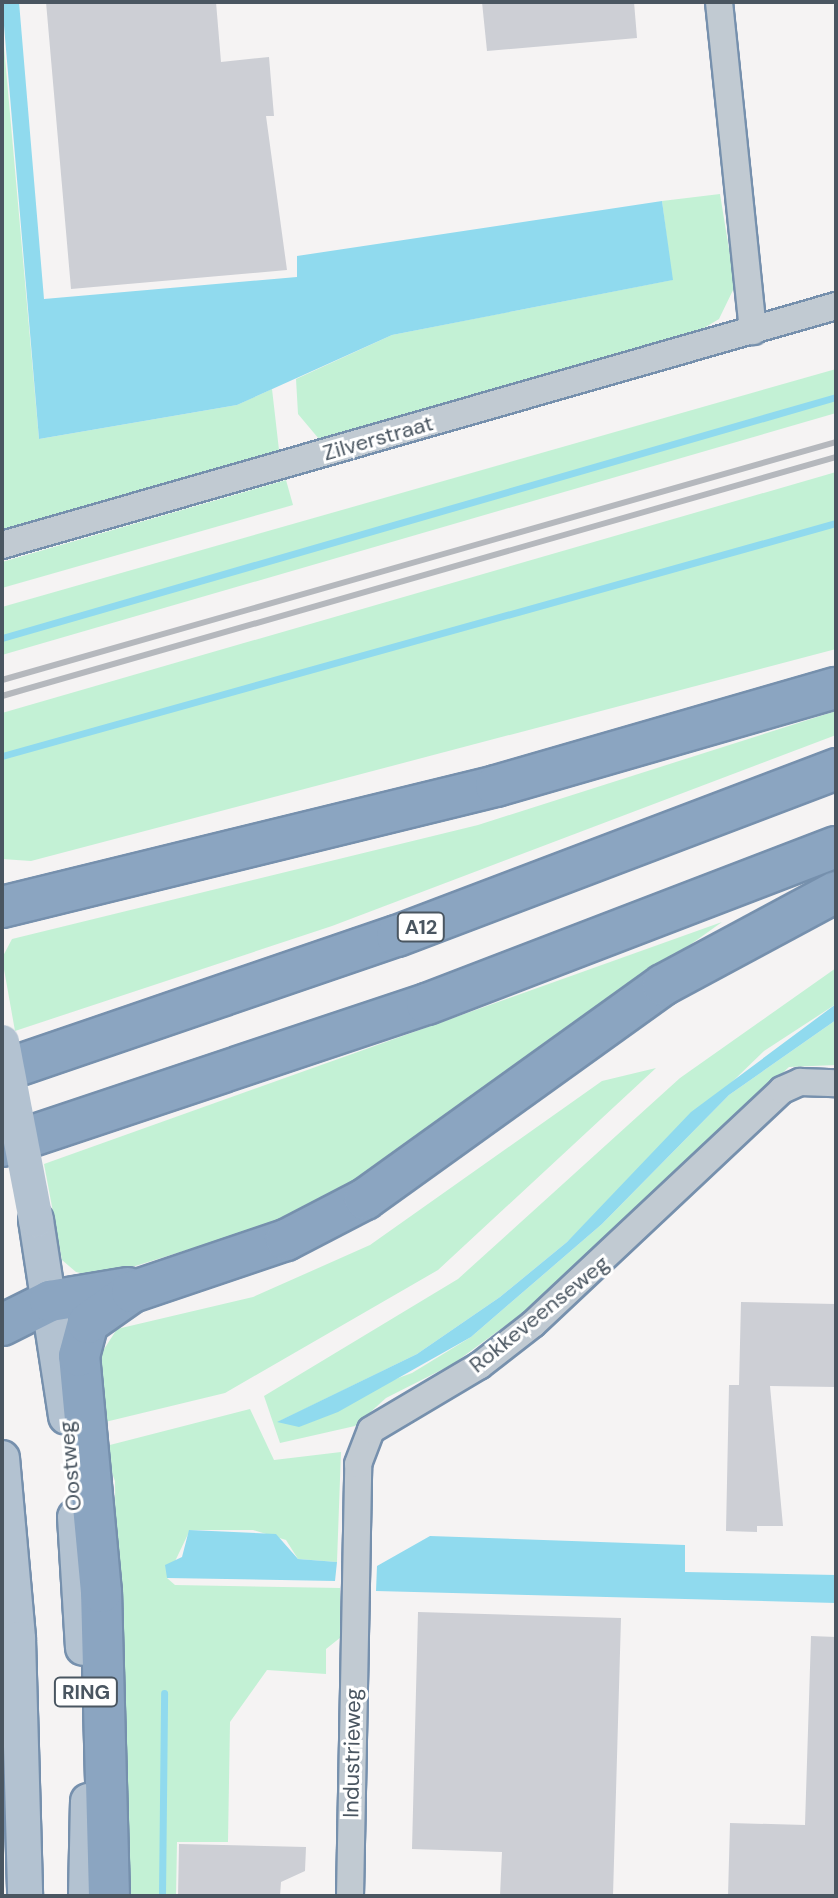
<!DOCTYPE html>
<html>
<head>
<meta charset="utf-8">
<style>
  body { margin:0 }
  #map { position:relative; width:838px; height:1898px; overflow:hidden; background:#f5f3f3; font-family:"DM Sans",sans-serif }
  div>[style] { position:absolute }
  .green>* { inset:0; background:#c3f1d5 }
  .water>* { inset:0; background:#90daee }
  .stream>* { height:7px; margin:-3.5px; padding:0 3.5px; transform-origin:3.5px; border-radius:3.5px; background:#90daee }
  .building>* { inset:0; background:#cdcfd5 }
  .roads { filter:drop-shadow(2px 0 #7690ad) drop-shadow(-2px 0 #7690ad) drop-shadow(0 2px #7690ad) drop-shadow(0 -2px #7690ad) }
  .minor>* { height:26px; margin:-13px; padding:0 13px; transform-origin:13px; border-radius:13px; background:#c1cad2 }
  .major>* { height:34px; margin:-17px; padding:0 17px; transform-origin:17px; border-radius:17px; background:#b3c2d1 }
  .highway>* { height:40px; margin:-20px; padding:0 20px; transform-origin:20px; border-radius:20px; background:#8ba5c1 }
  .rail>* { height:6px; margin:-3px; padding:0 3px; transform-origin:3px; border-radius:3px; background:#b5b8bd }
  .major-bridge>* { height:34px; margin:-17px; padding:0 17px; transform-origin:17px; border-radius:17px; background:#b3c2d1 }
  span { translate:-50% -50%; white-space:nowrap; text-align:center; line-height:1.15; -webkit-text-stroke:6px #fff; paint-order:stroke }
  .shield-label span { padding:2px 6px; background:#fff; border:2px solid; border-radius:6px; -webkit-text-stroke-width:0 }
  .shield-label { font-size:20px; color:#4a5661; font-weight:700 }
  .street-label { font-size:22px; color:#4a5661 }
  .frame { position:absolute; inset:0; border:4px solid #4a5661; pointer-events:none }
</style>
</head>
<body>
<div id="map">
  <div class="green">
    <div style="clip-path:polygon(2px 24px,39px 439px,237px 405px,272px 389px,279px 450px,2px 531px)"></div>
    <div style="clip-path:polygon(720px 194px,735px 286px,719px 319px,704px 328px,319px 439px,298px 414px,296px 379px,392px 335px,672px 280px,662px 201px)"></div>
    <div style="clip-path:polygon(836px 369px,836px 413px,2px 655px,2px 607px)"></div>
    <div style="clip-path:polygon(836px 472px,836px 649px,31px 861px,2px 859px,2px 713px)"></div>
    <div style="clip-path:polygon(286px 480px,293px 505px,2px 588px,2px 562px)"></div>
    <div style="clip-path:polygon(836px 711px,836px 735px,332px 926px,15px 1031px,2px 958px,12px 939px,478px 825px)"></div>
    <div style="clip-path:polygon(722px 922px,365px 1177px,277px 1222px,100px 1277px,76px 1272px,62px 1260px,44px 1164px)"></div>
    <div style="clip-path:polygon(836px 968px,836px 1004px,764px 1051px,567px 1242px,500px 1297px,417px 1354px,278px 1422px,412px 1373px,471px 1337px,602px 1224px,729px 1095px,836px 1020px,836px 1065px,789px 1067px,535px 1304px,453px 1364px,386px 1398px,355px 1426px,280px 1443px,264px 1396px,458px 1279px,680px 1078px)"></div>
    <div style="clip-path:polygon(656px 1068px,438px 1270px,225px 1393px,101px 1423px,99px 1357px,117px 1329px,253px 1297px,370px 1245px,602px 1081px)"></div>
    <div style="clip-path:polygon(250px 1409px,274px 1460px,341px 1452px,337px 1562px,298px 1559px,286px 1540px,253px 1530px,190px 1530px,167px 1578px,175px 1585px,340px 1588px,341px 1637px,326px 1649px,326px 1674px,267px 1670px,230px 1722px,228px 1842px,177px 1842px,176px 1896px,118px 1896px,115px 1481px,102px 1447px)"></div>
  </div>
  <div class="water">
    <div style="clip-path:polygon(2px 2px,19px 2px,44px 299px,297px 277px,297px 256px,662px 201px,673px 280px,392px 335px,237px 405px,39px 439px)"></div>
    <div style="clip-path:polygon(836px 1004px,836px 1020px,729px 1095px,602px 1224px,471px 1337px,338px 1412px,299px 1427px,277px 1422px,417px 1354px,500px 1297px,567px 1242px,691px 1112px)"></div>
    <div style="clip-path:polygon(189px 1530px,276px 1534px,298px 1559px,337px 1562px,335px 1581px,167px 1578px,165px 1565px,182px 1557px)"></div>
    <div style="clip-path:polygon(430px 1536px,685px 1545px,685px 1572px,836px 1575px,836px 1603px,376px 1591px,377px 1566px)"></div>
  </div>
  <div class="stream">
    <div style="left:2px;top:638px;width:868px;rotate:-16.12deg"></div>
    <div style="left:2px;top:756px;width:866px;rotate:-15.61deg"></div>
    <div style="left:162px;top:1896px;width:203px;rotate:-89.4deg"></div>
  </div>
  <div class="building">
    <div style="clip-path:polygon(46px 2px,216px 2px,221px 62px,269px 57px,274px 116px,266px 116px,287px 270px,71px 289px)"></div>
    <div style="clip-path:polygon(482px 2px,634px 2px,637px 38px,487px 51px)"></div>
    <div style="clip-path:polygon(741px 1302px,836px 1304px,836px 1387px,770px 1386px,783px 1526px,757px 1526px,757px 1532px,726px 1531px,729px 1385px,739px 1385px)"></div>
    <div style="clip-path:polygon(418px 1612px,621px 1618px,613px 1896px,500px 1896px,502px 1852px,412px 1849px)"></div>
    <div style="clip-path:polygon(811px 1636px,836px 1637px,836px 1896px,728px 1896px,730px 1823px,805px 1825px)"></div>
    <div style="clip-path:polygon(179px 1844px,306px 1847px,305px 1871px,281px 1882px,280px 1896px,178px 1896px)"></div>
  </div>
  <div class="roads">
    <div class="minor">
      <div style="left:719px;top:2px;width:331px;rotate:84.1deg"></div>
      <div style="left:2px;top:545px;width:868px;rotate:-15.99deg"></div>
      <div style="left:350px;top:1896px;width:432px;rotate:-88.9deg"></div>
      <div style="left:358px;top:1464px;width:36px;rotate:-69deg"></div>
      <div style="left:371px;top:1430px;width:126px;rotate:-30.7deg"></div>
      <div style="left:479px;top:1366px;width:68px;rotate:-37.9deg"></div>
      <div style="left:533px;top:1324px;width:342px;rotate:-43.2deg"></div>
      <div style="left:782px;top:1090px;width:20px;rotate:-24deg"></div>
      <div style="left:800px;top:1082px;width:36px;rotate:2deg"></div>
    </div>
    <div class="major">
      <div style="left:36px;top:1220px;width:199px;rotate:81.3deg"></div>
      <div style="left:2px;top:1458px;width:182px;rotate:84.9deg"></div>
      <div style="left:18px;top:1639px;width:257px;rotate:88.4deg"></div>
      <div style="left:75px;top:1517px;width:131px;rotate:86.5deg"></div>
      <div style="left:86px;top:1896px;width:95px;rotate:-88.8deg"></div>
    </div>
    <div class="highway">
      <div style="left:2px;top:907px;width:509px;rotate:-13.76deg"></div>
      <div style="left:496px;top:786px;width:354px;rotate:-16.1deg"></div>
      <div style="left:2px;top:1071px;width:417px;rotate:-18.9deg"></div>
      <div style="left:397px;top:936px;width:470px;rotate:-20.8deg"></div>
      <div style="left:2px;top:1146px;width:448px;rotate:-18.5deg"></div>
      <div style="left:427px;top:1004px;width:438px;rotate:-21deg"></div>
      <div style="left:2px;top:1325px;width:54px;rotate:-26.6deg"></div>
      <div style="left:50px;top:1301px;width:79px;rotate:-9.5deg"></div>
      <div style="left:109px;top:1896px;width:304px;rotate:-91.5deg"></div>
      <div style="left:101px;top:1592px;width:237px;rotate:-95.3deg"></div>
      <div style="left:79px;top:1356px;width:34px;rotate:-75deg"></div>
      <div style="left:88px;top:1323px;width:54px;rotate:-35.2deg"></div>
      <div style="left:132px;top:1292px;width:163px;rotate:-18.7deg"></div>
      <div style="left:286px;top:1240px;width:89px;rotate:-27.4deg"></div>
      <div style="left:365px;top:1199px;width:367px;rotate:-35.7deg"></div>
      <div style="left:663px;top:985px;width:196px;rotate:-28.3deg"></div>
    </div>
  </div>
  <div class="rail">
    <div style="left:2px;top:680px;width:867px;rotate:-15.93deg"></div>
    <div style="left:2px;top:696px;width:868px;rotate:-15.99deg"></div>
  </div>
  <div class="major-bridge">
    <div style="left:2px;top:1042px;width:181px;rotate:79.2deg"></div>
  </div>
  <div class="shield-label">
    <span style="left:421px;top:927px">A12</span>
    <span style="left:86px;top:1692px">RING</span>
  </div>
  <div class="street-label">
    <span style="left:378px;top:438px;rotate:-16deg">Zilverstraat</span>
    <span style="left:539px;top:1314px;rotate:-39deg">Rokkeveenseweg</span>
    <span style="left:70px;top:1466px;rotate:-95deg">Oostweg</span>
    <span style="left:352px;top:1753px;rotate:-89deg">Industrieweg</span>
  </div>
  <div class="frame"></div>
</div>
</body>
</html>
